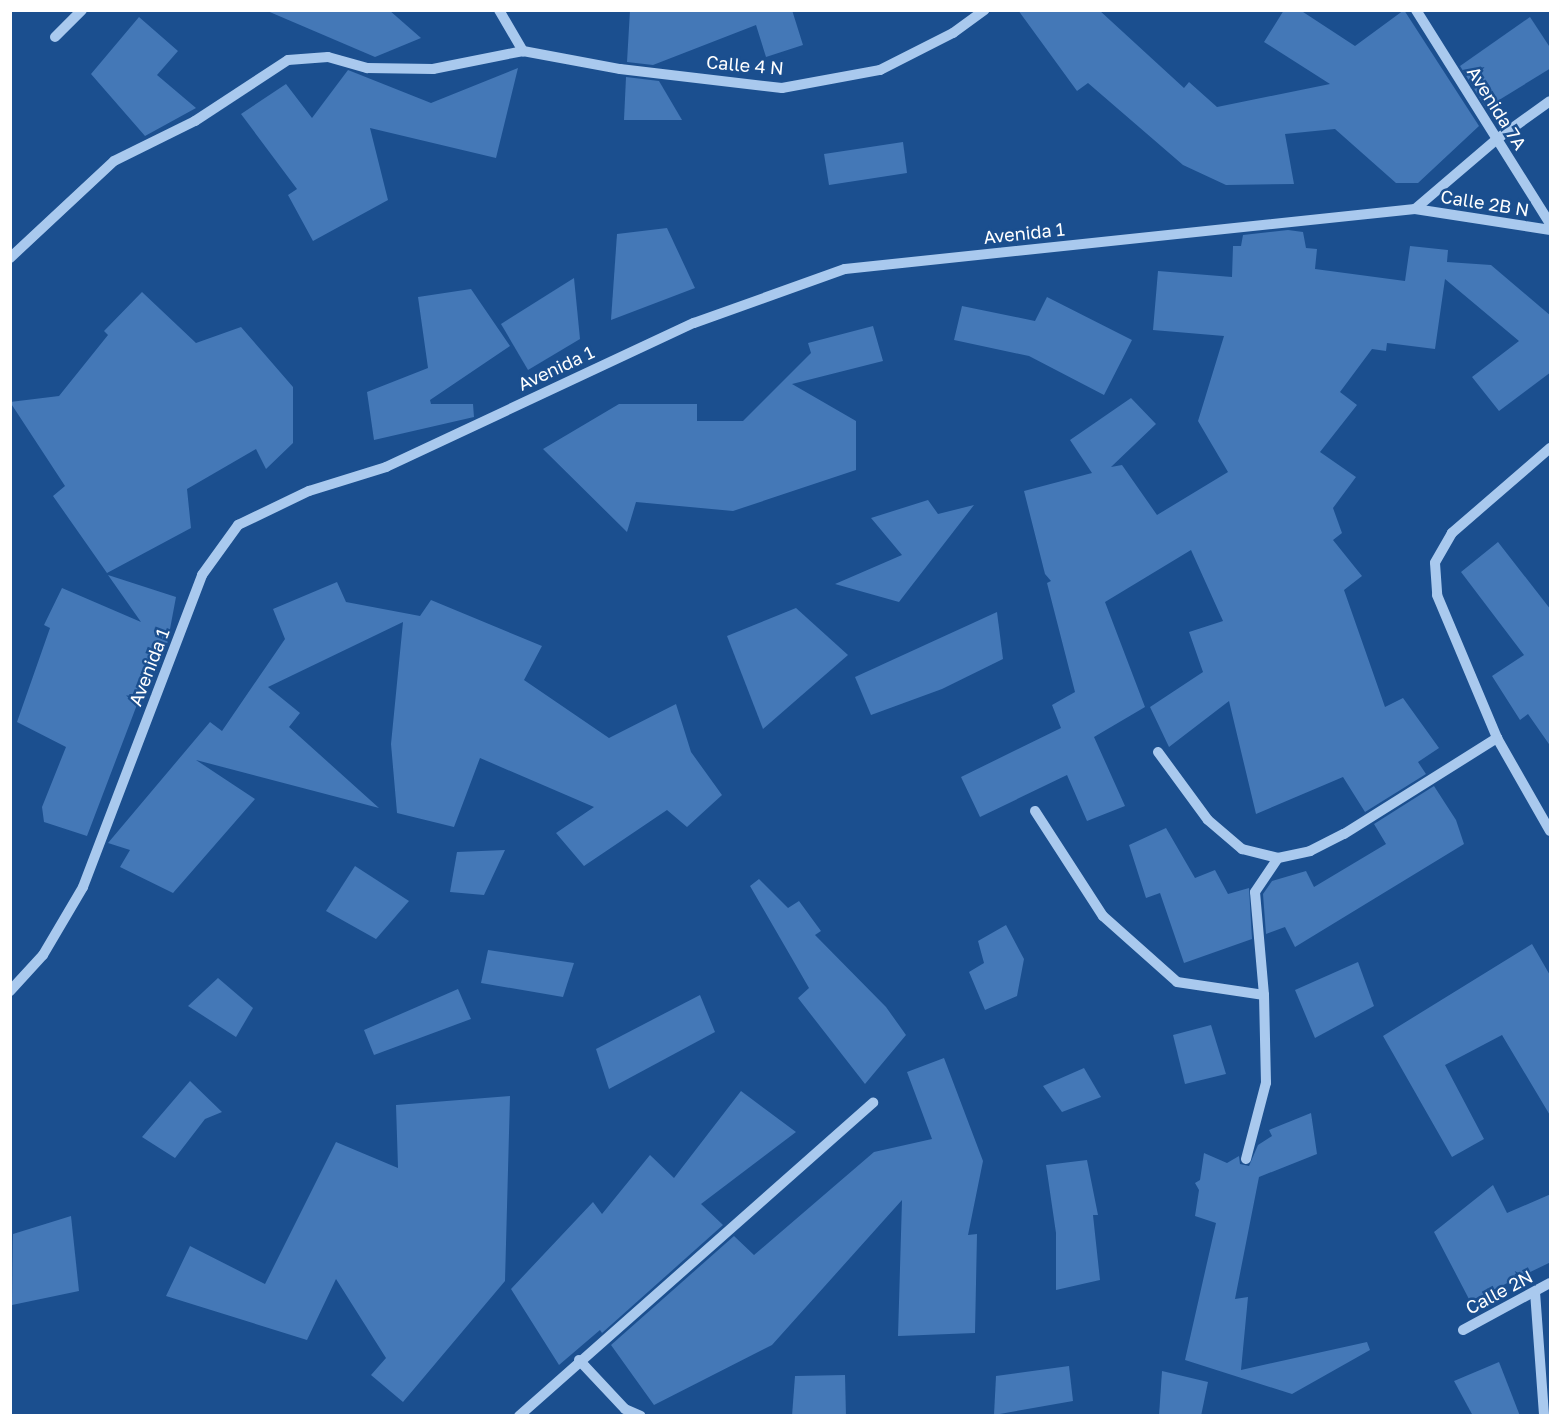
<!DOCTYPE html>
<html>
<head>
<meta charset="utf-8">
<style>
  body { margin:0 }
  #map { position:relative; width:1561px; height:1426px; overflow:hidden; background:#1b4f8f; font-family:"Golos Text",sans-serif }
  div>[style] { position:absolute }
  .building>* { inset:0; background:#4478b7 }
  .minor>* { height:10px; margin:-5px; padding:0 5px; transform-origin:5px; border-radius:5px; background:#a9c9ee }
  span { translate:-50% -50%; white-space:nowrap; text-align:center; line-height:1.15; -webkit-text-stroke:5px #1b4f8f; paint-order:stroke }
  .street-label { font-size:18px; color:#fff }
  .frame { position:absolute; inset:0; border:12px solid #fff; pointer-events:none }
</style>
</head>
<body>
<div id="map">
  <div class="building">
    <div style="clip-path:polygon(265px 10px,389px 10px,421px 38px,375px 57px)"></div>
    <div style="clip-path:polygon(630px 10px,792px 10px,803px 45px,766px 57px,756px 25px,653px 65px,627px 62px)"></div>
    <div style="clip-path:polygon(1018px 10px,1099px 10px,1184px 88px,1189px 82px,1217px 107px,1330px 84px,1264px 42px,1284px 10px,1300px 10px,1355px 46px,1404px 10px,1479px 126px,1418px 183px,1396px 183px,1335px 129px,1285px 134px,1294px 184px,1226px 185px,1183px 165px,1088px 83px,1077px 91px)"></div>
    <div style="clip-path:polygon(139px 17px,178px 51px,157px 75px,196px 108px,145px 136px,91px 74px)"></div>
    <div style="clip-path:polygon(1530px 17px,1551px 49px,1551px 68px,1486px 108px,1460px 66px)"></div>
    <div style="clip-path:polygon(518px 68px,496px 158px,370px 128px,388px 200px,313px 241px,288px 195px,297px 189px,241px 114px,286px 84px,312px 118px,348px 70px,431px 103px)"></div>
    <div style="clip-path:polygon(626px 77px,659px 81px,682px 120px,624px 120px)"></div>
    <div style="clip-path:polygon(903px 142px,907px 173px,829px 185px,824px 154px)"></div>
    <div style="clip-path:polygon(667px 228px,695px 288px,611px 320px,617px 234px)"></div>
    <div style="clip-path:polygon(1288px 230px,1303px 232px,1306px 248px,1317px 249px,1315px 269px,1405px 281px,1410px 246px,1448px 250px,1447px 262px,1491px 265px,1551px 316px,1551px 372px,1499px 411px,1472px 377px,1519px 341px,1445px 279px,1435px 349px,1387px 343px,1386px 351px,1372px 349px,1340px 392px,1357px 405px,1320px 452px,1356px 477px,1333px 508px,1342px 533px,1333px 540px,1362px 576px,1344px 590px,1385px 707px,1403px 698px,1439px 748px,1418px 762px,1426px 774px,1365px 812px,1343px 777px,1256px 814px,1229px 701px,1169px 747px,1150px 707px,1203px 672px,1189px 632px,1223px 621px,1191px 550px,1105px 602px,1145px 707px,1094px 737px,1125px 806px,1087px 821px,1067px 775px,980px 817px,961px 777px,1061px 728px,1052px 705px,1075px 692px,1047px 583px,1051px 581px,1045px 574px,1024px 491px,1092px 473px,1070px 440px,1131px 398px,1156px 424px,1111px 467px,1122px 465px,1157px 515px,1228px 472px,1198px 421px,1224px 336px,1153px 330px,1158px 271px,1232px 277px,1233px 246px,1241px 246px,1243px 235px)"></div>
    <div style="clip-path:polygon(574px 278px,580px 339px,528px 370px,501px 324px)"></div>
    <div style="clip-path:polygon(471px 289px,510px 346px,430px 400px,431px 404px,473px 404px,474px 417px,374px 440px,367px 392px,428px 368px,418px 297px)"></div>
    <div style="clip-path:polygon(142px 292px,196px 343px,241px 327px,293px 387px,293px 443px,266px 469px,256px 449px,187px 489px,191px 528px,107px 573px,53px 496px,65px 486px,10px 402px,59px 396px,108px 335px,104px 331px)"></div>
    <div style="clip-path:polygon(1047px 297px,1132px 340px,1104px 395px,1029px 356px,954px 340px,962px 306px,1035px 321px)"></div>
    <div style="clip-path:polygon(873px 326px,883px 361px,792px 384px,856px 421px,856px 470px,733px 511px,636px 502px,627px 532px,543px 449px,619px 404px,697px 404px,697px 421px,743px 421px,811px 353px,808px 343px)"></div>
    <div style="clip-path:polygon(928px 500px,938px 514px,974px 505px,899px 602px,835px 584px,902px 555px,871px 518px)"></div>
    <div style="clip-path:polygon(1498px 542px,1551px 610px,1551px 747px,1528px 714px,1520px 720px,1492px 676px,1524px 655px,1461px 572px)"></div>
    <div style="clip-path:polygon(108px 575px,176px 597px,167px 645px,153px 681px,146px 681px,87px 836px,44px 822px,42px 807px,66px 747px,17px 722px,50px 628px,44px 625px,62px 588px,141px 622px)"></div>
    <div style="clip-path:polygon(337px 582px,346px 602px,420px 616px,431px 600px,542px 646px,524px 680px,609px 738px,676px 704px,691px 752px,722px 795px,687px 827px,667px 810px,584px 866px,556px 833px,594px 807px,480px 758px,454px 827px,397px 813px,391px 744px,403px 622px,268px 687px,300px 713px,289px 727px,379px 808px,196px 760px,255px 799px,173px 893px,120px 867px,130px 850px,108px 843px,210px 722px,222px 731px,285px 639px,273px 609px)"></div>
    <div style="clip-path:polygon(796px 608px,848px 655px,763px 729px,727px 636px)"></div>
    <div style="clip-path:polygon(997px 612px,1003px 659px,942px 689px,871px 715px,855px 677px)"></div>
    <div style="clip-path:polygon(1434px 786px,1456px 820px,1464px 844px,1295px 947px,1285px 927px,1266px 934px,1263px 894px,1272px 881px,1306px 871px,1314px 887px,1386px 844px,1374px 824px)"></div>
    <div style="clip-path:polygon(1166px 828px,1195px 878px,1215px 870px,1228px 894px,1249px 888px,1252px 939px,1184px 963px,1160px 893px,1146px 898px,1129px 845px)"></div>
    <div style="clip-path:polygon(505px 850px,484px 895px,450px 892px,457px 852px)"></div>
    <div style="clip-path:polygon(355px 866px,409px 901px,376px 939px,326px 911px)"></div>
    <div style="clip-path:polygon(759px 879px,788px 908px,799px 901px,821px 931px,815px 935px,886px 1007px,906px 1035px,865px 1084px,798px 998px,809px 988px,750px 886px)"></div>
    <div style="clip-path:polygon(1006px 925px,1024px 959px,1017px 996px,985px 1010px,969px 972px,984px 963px,978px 941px)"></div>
    <div style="clip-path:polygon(1532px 944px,1551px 977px,1551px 1117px,1502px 1035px,1445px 1065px,1484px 1139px,1452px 1157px,1383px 1036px)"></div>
    <div style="clip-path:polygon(488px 950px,574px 963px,563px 997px,481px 983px)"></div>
    <div style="clip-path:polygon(1358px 962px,1374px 1006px,1315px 1038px,1295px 990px)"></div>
    <div style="clip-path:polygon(218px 978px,253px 1008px,236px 1037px,188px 1006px)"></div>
    <div style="clip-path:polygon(458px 989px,471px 1019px,374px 1055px,364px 1030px)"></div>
    <div style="clip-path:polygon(700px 995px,715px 1032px,609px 1089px,596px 1049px)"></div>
    <div style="clip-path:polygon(1211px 1025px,1226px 1074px,1185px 1084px,1173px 1035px)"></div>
    <div style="clip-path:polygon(944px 1058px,983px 1161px,968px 1235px,977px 1234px,975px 1333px,898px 1336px,902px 1200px,772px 1345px,654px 1405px,611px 1345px,734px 1236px,754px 1255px,874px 1152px,932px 1139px,907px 1072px)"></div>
    <div style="clip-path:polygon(1084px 1068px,1101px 1097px,1062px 1112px,1043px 1086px)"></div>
    <div style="clip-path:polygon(190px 1081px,222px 1112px,205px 1119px,175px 1158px,142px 1137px)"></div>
    <div style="clip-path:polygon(741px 1091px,796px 1132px,701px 1204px,723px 1225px,602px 1333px,600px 1330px,559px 1365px,511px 1289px,593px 1202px,602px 1214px,650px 1155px,674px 1178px)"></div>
    <div style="clip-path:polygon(510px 1096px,505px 1281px,403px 1402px,371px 1375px,386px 1358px,336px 1279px,307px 1340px,166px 1296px,190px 1246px,265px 1284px,336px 1142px,398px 1168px,396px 1105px)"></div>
    <div style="clip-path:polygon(1311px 1113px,1317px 1154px,1259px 1177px,1235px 1299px,1248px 1297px,1241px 1370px,1367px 1342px,1370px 1350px,1292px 1394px,1185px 1360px,1216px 1223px,1195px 1216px,1199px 1190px,1195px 1183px,1200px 1180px,1204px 1153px,1227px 1163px,1239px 1156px,1240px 1164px,1249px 1166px,1258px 1145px,1272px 1136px,1269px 1130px)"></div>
    <div style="clip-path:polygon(1087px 1160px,1098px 1215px,1093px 1215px,1100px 1280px,1056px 1290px,1056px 1233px,1046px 1165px)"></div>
    <div style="clip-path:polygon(1493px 1185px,1507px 1213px,1551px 1194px,1551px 1262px,1470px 1301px,1434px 1232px)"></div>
    <div style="clip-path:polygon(71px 1216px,79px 1291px,12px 1305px,13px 1234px)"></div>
    <div style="clip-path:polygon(1499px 1362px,1520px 1416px,1473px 1416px,1454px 1381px)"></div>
    <div style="clip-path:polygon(1069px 1366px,1073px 1401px,994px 1415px,996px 1376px)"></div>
    <div style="clip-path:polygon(1162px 1371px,1208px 1382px,1201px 1416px,1159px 1416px)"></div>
    <div style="clip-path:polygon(845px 1375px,846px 1416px,792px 1416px,795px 1376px)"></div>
  </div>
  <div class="minor">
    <div style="left:499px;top:10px;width:48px;rotate:59.7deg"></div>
    <div style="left:1416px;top:10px;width:252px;rotate:57.9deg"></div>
    <div style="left:55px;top:37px;width:38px;rotate:-45deg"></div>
    <div style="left:1415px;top:209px;width:108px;rotate:-40.5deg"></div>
    <div style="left:1497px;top:139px;width:65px;rotate:-35.6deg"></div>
    <div style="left:10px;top:258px;width:142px;rotate:-43deg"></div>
    <div style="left:114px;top:161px;width:90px;rotate:-26.3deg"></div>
    <div style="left:195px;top:121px;width:111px;rotate:-33.3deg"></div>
    <div style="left:288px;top:60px;width:40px;rotate:-4.3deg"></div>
    <div style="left:328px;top:57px;width:41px;rotate:15.8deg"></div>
    <div style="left:367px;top:68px;width:66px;rotate:0.9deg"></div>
    <div style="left:433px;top:69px;width:92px;rotate:-11.3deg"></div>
    <div style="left:523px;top:51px;width:99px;rotate:10.5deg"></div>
    <div style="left:620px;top:69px;width:163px;rotate:6.7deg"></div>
    <div style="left:782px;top:88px;width:100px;rotate:-10.4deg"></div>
    <div style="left:880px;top:70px;width:82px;rotate:-26.9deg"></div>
    <div style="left:953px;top:33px;width:39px;rotate:-36deg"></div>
    <div style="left:1550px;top:448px;width:130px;rotate:139.1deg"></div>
    <div style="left:1452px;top:533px;width:34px;rotate:120deg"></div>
    <div style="left:1435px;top:563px;width:32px;rotate:86deg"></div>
    <div style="left:1437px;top:595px;width:155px;rotate:67.2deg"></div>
    <div style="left:1497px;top:738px;width:107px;rotate:60.3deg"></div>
    <div style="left:1158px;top:752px;width:84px;rotate:53.7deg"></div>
    <div style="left:1208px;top:820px;width:45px;rotate:40.5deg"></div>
    <div style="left:1242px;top:849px;width:37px;rotate:14deg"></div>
    <div style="left:1278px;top:858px;width:33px;rotate:-12deg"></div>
    <div style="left:1310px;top:851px;width:38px;rotate:-27deg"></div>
    <div style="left:1344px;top:834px;width:181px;rotate:-32.1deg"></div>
    <div style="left:1035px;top:811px;width:125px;rotate:57.1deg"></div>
    <div style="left:1103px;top:916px;width:99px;rotate:41.7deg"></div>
    <div style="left:1177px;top:982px;width:88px;rotate:8.5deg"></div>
    <div style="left:10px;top:991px;width:49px;rotate:-47.5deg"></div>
    <div style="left:43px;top:955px;width:79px;rotate:-59.5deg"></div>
    <div style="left:83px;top:887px;width:334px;rotate:-69.1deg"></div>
    <div style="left:202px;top:575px;width:62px;rotate:-54.2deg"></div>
    <div style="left:238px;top:525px;width:79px;rotate:-25.6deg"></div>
    <div style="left:309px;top:491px;width:81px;rotate:-17.3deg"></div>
    <div style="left:386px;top:467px;width:340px;rotate:-25.1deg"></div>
    <div style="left:694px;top:323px;width:160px;rotate:-19.7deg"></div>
    <div style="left:845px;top:269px;width:573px;rotate:-6.01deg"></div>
    <div style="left:1415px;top:209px;width:137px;rotate:8.8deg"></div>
    <div style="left:1246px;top:1159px;width:79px;rotate:-75.3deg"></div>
    <div style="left:1266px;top:1083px;width:88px;rotate:-91.3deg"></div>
    <div style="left:1264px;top:995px;width:103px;rotate:-95deg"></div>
    <div style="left:1255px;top:892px;width:41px;rotate:-55.9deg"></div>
    <div style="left:1535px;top:1292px;width:124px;rotate:85.8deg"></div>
    <div style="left:1463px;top:1330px;width:99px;rotate:-28.4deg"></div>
    <div style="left:579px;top:1360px;width:67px;rotate:46.8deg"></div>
    <div style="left:625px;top:1409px;width:17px;rotate:24deg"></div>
    <div style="left:519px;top:1416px;width:473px;rotate:-41.5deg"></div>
  </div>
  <div class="street-label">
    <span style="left:745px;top:65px;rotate:5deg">Calle 4 N</span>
    <span style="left:1497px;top:108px;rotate:58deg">Avenida 7A</span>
    <span style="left:1485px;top:203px;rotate:9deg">Calle 2B N</span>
    <span style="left:1024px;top:233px;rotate:-6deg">Avenida 1</span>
    <span style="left:556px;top:368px;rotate:-25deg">Avenida 1</span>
    <span style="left:149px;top:667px;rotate:-69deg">Avenida 1</span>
    <span style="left:1499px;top:1292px;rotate:-28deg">Calle 2N</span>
  </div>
  <div class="frame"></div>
</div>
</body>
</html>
